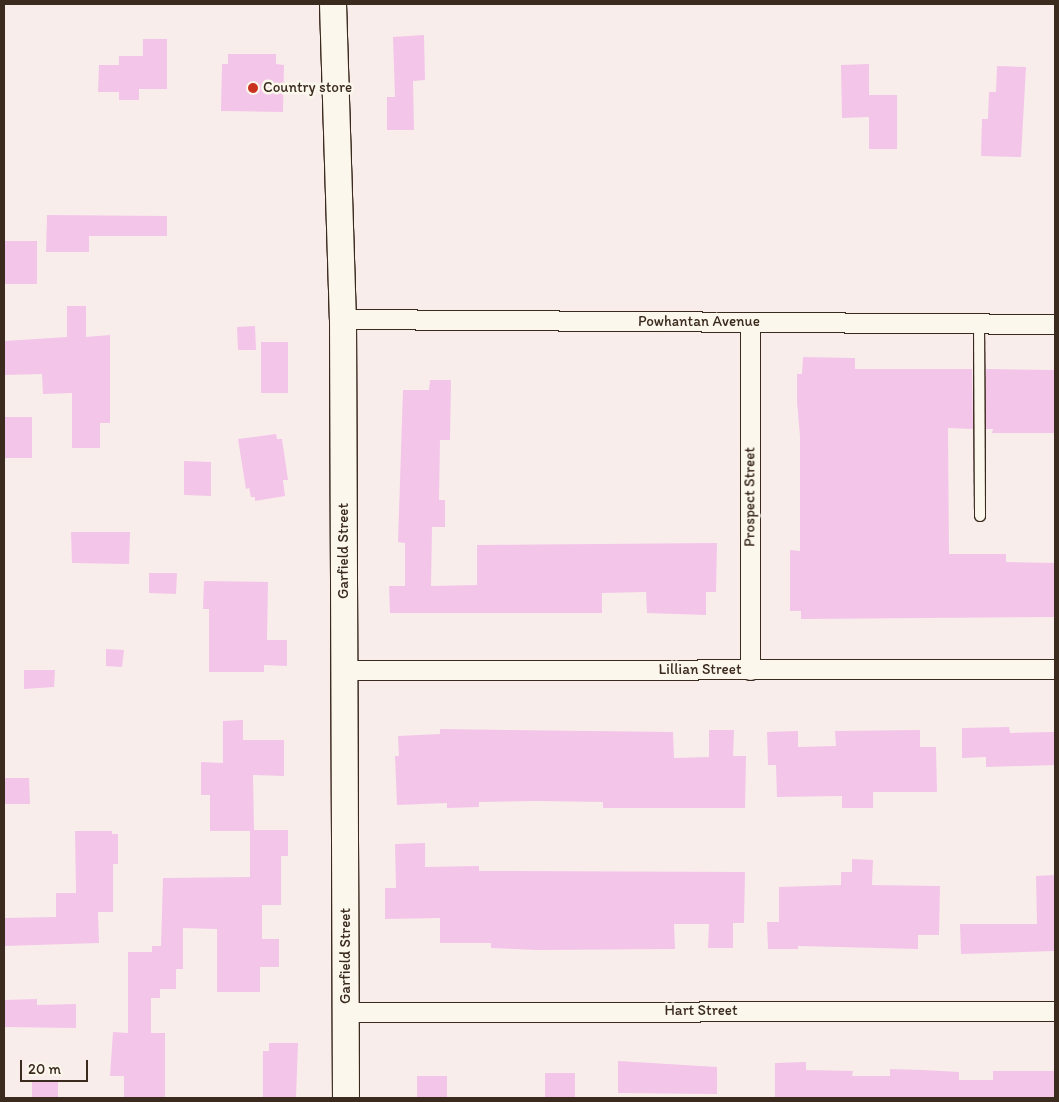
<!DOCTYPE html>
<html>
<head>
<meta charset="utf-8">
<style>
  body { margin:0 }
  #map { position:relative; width:1059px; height:1102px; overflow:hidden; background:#f9edeb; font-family:Itim,sans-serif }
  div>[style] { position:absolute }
  .building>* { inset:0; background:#f3c5e9 }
  .roads { filter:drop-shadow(1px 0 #3b2a1e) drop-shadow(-1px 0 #3b2a1e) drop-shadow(0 1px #3b2a1e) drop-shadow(0 -1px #3b2a1e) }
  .lane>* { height:10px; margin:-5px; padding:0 5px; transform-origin:5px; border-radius:5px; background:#fbf7ec }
  .street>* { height:19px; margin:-9.5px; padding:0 9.5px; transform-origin:9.5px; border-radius:9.5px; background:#fbf7ec }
  .secondary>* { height:26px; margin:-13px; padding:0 13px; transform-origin:13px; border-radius:13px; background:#fbf7ec }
  .dots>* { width:14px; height:14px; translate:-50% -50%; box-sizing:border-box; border:2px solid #fbf7ec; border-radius:50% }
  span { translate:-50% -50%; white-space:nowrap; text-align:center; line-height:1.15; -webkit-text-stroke:5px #fbf7ec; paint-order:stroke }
  .poi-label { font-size:15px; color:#3b2a1e }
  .left { translate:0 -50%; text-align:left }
  .street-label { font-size:15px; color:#3b2a1e }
  .frame { position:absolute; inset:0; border:5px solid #3b2a1e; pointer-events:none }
  .scale { position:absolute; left:20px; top:1060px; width:68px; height:22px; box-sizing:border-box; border:2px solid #3b2a1e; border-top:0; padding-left:6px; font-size:15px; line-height:18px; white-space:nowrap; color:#3b2a1e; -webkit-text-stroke:4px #fbf7ec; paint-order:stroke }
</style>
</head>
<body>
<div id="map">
  <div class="building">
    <div style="clip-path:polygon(424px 35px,425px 80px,413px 81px,414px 130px,387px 130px,387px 97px,395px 97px,393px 37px)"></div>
    <div style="clip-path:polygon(143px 39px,167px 39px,167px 89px,139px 89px,139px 100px,119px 100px,119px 92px,98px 92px,99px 65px,119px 65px,119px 56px,143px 56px)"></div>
    <div style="clip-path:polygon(228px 54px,276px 54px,276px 64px,284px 65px,283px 112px,221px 111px,222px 64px,228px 64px)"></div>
    <div style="clip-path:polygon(869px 64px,869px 95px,897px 95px,897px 149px,869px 149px,869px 117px,842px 118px,841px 65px)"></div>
    <div style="clip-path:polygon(997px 66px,1026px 67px,1021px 157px,981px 156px,982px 119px,988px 119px,989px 92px,996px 92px)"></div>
    <div style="clip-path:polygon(47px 215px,167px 216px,167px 236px,89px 236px,89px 252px,46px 252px)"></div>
    <div style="clip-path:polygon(4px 241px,37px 241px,37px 284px,4px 284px)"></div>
    <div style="clip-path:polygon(67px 306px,86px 306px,86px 337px,110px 335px,110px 423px,100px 423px,100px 448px,72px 448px,72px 393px,43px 394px,42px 374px,4px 375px,4px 341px,67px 337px)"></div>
    <div style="clip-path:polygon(255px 326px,256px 350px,238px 350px,237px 327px)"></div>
    <div style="clip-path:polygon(261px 342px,288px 342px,288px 393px,261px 393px)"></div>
    <div style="clip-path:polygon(803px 357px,855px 358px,855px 369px,972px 369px,973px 429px,948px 428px,949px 554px,1006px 554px,1006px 562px,1055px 563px,1055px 617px,801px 619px,801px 611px,790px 611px,790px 550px,800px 551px,800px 436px,797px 402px,797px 374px,802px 374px)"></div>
    <div style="clip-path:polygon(986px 369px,1055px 370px,1055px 433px,992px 433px,993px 429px,986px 429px)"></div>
    <div style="clip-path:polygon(430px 380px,451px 380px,450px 440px,440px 440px,439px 500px,445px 500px,445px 527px,432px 527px,431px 586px,477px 585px,477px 545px,717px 543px,716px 592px,706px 592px,706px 615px,647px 613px,646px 592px,602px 593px,602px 613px,390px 613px,389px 586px,405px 586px,405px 543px,398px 542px,403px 390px,429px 390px)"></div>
    <div style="clip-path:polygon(4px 417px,32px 417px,32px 458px,4px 458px)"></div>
    <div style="clip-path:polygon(276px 434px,277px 439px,282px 439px,288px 480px,283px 480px,285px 496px,255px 501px,255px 497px,251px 497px,249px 488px,246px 489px,238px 439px)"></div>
    <div style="clip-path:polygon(184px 461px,211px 462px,211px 496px,184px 495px)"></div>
    <div style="clip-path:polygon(71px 532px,130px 532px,129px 564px,72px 563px)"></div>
    <div style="clip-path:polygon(149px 573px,177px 573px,176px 594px,149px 593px)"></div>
    <div style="clip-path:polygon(204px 581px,268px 582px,267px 640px,287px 640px,287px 666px,264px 665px,264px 672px,209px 672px,209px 609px,203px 609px)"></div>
    <div style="clip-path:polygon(106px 649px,124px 650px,122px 667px,106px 666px)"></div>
    <div style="clip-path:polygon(24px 670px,55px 670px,54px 687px,24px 689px)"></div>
    <div style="clip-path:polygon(243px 720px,243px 740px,284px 740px,284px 776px,253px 775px,254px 830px,288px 830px,288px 856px,281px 856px,281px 905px,262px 905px,262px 939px,279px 939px,279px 967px,260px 967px,260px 992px,217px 992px,217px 929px,183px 928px,183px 969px,176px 969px,176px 989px,160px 989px,160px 998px,151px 998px,151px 1033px,165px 1033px,165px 1098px,124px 1098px,124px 1076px,110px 1076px,113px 1032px,128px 1033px,128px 952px,152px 952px,152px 946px,161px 946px,163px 878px,250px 877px,250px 831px,210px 831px,210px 795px,201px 795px,201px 762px,223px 763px,223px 721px)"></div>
    <div style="clip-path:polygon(1009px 727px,1010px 733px,1055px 732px,1055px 765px,986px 767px,986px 757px,962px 758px,962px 728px)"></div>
    <div style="clip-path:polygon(440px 729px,673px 732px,674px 758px,709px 757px,709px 730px,734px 730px,733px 756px,746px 756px,745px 808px,603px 808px,603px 802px,537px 801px,479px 802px,479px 807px,447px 808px,447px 803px,397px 805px,395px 756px,399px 756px,398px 736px,440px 734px)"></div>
    <div style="clip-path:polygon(920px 730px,920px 747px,936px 747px,937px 792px,873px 792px,873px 808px,842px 808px,842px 796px,777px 797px,776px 765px,768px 765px,767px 732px,798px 731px,798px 747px,836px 746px,835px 731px)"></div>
    <div style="clip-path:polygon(4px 778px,29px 778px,30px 804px,4px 804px)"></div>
    <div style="clip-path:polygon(75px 831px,112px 831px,112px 834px,118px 834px,118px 864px,113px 864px,113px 912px,98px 912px,99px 943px,4px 946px,4px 918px,56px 917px,56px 893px,76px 893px)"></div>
    <div style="clip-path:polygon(425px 843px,425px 867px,479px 866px,479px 871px,745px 872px,744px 923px,733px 923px,733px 948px,708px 948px,709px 924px,674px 924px,675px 949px,538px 950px,491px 948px,491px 943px,440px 943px,440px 918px,385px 919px,385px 888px,396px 888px,395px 844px)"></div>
    <div style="clip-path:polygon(852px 859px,873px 860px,872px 885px,940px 886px,939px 935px,918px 935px,918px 949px,798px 946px,798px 949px,768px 949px,767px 922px,779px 922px,779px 887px,841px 885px,841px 872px,852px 872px)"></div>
    <div style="clip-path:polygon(1055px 875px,1055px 951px,961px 954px,960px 924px,1037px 924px,1036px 876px)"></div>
    <div style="clip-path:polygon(37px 999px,37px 1005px,76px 1004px,76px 1028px,4px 1027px,4px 1000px)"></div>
    <div style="clip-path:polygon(269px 1043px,298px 1043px,296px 1097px,263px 1097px,263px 1051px,269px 1051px)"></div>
    <div style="clip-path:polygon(618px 1061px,717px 1067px,717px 1094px,618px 1093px)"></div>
    <div style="clip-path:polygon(806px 1062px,806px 1070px,853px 1071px,852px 1076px,890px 1076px,890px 1069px,923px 1070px,959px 1072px,959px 1080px,993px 1080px,993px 1071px,1055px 1071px,1055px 1098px,775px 1098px,775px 1063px)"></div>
    <div style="clip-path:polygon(545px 1073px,575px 1073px,575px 1098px,545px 1098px)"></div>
    <div style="clip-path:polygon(417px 1076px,447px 1076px,447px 1098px,417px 1098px)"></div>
    <div style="clip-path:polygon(32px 1081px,58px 1081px,58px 1098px,32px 1098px)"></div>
  </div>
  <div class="roads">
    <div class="lane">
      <div style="left:979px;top:321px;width:195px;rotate:89.7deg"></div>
    </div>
    <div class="street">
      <div style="left:343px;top:319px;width:712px;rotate:0.4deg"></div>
      <div style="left:750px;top:323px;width:347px;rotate:90deg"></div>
      <div style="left:344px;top:670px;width:711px;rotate:-0.08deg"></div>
      <div style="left:346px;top:1012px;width:709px;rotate:-0.08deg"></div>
    </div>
    <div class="secondary">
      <div style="left:333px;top:4px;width:315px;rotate:88.2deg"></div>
      <div style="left:343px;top:319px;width:779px;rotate:89.78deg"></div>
    </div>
  </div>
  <div class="dots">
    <div style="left:253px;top:88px;background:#c8321e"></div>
  </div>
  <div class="poi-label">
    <span class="left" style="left:263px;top:88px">Country store</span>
  </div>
  <div class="street-label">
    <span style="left:699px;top:322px">Powhantan Avenue</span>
    <span style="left:750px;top:497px;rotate:-90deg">Prospect Street</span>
    <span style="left:344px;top:551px;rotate:-90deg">Garfield Street</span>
    <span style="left:700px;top:670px">Lillian Street</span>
    <span style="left:346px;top:956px;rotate:-90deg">Garfield Street</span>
    <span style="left:701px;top:1011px">Hart Street</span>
  </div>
  <div class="frame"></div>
  <div class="scale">20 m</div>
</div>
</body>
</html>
